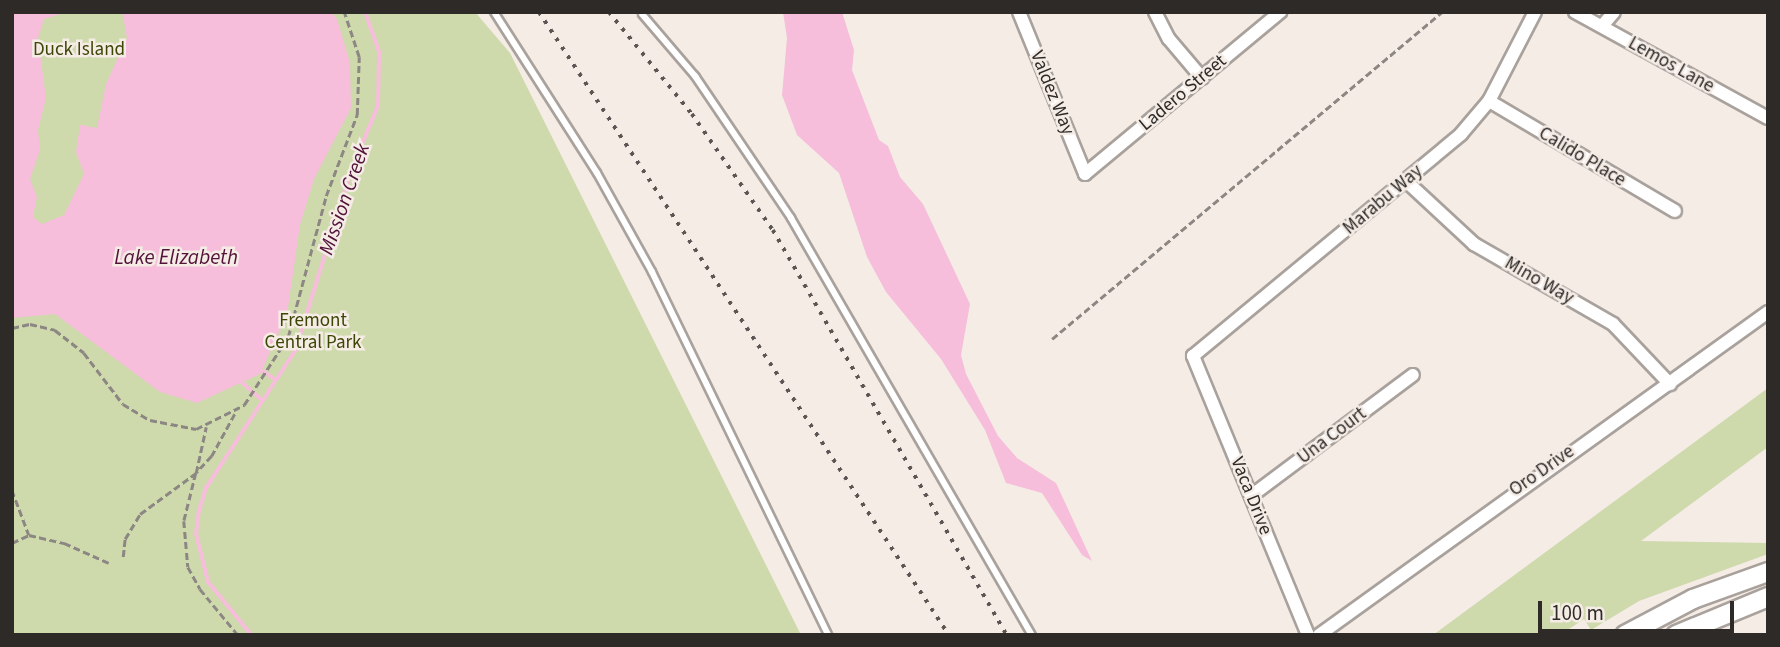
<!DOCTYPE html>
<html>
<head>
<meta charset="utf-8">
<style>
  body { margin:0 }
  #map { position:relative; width:1780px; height:647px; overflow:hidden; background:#f5ece6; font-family:"Source Sans 3",sans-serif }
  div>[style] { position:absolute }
  .green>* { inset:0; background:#ced9ac }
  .water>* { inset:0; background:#f6bedb }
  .stream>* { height:3.5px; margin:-1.75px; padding:0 1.75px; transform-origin:1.75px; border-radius:1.75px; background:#f6bedb }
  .path>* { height:2.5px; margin-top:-1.25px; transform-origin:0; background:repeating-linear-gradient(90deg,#8d8783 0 7px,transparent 0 10.5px) }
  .roads { filter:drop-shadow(2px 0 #a9a19c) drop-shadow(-2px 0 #a9a19c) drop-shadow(0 2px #a9a19c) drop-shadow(0 -2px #a9a19c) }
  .lane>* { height:6px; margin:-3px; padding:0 3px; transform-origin:3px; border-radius:3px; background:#fff }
  .street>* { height:12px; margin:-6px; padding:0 6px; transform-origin:6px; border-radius:6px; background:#fff }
  .secondary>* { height:18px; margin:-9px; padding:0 9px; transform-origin:9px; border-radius:9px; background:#fff }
  .rail>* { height:3.5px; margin-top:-1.75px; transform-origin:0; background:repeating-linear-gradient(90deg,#5b5653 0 3.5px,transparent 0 10.5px) }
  span { translate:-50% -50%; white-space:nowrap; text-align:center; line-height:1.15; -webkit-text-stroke:5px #f5ece6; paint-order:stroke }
  .park-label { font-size:19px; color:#3c4605 }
  .street-label { font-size:19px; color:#2d2a28 }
  .water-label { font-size:21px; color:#52123a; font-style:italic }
  .frame { position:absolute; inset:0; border:14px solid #2d2a28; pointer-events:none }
  .scale { position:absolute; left:1538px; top:601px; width:196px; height:32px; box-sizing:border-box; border:4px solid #2d2a28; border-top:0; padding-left:9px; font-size:21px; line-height:24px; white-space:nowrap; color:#2d2a28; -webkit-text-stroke:5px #f5ece6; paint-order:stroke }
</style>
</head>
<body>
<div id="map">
  <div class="green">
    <div style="clip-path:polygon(12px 12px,475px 12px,510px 53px,801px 635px,12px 635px)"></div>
    <div style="clip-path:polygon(1768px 388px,1768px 447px,1641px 541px,1768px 543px,1768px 554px,1639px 601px,1591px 630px,1584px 619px,1560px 635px,1433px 635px)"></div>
  </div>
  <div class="water">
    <div style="clip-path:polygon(12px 12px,67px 12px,44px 19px,38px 38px,46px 98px,38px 130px,40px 150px,30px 179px,37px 197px,33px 217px,42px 224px,64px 215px,84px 174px,76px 152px,80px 125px,97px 128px,106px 84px,127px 38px,123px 15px,116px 12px,331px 12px,337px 19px,350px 63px,351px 108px,314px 179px,300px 225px,287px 314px,260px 374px,197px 403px,160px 392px,55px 314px,12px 318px)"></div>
    <div style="clip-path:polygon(783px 12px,842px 12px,854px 50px,852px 70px,879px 140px,888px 146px,900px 177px,923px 204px,970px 304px,961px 355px,966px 374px,998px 436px,1017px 458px,1056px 483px,1092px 561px,1082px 555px,1042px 493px,1006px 483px,985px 430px,941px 359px,886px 292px,867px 257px,839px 173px,797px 135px,782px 95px,787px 38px)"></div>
  </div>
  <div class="stream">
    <div style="left:263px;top:371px;width:14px;rotate:34deg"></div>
    <div style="left:242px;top:382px;width:27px;rotate:42deg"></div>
    <div style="left:251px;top:635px;width:68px;rotate:-129.1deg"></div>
    <div style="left:208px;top:582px;width:49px;rotate:-104deg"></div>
    <div style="left:196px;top:534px;width:23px;rotate:-83deg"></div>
    <div style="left:199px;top:511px;width:24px;rotate:-73deg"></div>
    <div style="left:206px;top:488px;width:163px;rotate:-57deg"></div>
    <div style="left:295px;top:351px;width:192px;rotate:-72.7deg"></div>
    <div style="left:352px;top:168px;width:67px;rotate:-67.2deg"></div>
    <div style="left:378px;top:106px;width:54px;rotate:-88.9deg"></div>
    <div style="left:379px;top:52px;width:42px;rotate:-109.3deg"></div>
  </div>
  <div class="path">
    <div style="left:12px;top:328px;width:18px;rotate:-13deg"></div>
    <div style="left:30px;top:324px;width:26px;rotate:13deg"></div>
    <div style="left:55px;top:330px;width:37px;rotate:38deg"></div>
    <div style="left:84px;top:353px;width:64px;rotate:52.6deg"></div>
    <div style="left:123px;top:404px;width:31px;rotate:31deg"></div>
    <div style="left:150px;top:420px;width:47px;rotate:11.1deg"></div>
    <div style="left:196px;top:429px;width:54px;rotate:-26.6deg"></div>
    <div style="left:244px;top:405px;width:81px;rotate:-57.1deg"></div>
    <div style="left:288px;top:337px;width:146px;rotate:-74.9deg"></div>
    <div style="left:326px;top:196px;width:87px;rotate:-69.1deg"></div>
    <div style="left:357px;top:115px;width:58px;rotate:-88deg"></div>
    <div style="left:359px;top:57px;width:47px;rotate:-108.4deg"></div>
    <div style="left:1052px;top:339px;width:509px;rotate:-39.98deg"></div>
    <div style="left:235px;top:414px;width:48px;rotate:118.7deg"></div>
    <div style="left:212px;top:456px;width:23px;rotate:133deg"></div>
    <div style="left:196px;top:473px;width:49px;rotate:104deg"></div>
    <div style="left:184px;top:521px;width:46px;rotate:85deg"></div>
    <div style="left:188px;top:567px;width:25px;rotate:61deg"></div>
    <div style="left:200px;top:589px;width:60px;rotate:50.4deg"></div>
    <div style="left:12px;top:442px;width:35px;rotate:90deg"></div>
    <div style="left:12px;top:490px;width:48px;rotate:69.3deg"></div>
    <div style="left:12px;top:543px;width:19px;rotate:-25deg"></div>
    <div style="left:29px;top:535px;width:36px;rotate:13deg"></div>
    <div style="left:64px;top:543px;width:49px;rotate:24deg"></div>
    <div style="left:123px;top:557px;width:18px;rotate:-84deg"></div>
    <div style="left:125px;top:539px;width:29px;rotate:-59deg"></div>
    <div style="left:140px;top:514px;width:69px;rotate:-36.2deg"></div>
    <div style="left:196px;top:473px;width:47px;rotate:-77.7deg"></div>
  </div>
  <div class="roads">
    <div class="lane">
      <div style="left:494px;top:12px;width:191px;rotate:57.4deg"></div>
      <div style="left:597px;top:173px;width:113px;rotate:60.9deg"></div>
      <div style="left:652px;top:272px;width:403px;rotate:64.1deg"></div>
      <div style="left:642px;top:14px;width:82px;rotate:49.5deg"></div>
      <div style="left:695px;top:76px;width:171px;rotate:55.9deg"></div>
      <div style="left:791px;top:218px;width:482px;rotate:60deg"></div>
    </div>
    <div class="street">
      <div style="left:1019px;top:12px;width:175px;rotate:67.8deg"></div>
      <div style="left:1085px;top:174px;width:254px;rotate:-39.7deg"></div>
      <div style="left:1155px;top:12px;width:30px;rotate:63deg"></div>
      <div style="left:1169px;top:39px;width:51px;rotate:49.8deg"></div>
      <div style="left:1575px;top:12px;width:220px;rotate:28.8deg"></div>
      <div style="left:1602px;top:26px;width:18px;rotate:-49deg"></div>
      <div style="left:1489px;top:101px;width:216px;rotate:30.6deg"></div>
      <div style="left:1406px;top:181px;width:93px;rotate:42.8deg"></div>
      <div style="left:1474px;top:244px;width:160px;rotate:29.9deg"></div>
      <div style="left:1613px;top:324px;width:83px;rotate:46.5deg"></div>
      <div style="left:1251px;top:496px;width:202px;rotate:-36.8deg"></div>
      <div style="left:1308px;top:635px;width:302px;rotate:-112.4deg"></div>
      <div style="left:1193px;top:356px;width:348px;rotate:-39.6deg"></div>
      <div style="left:1461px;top:134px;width:43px;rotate:-49.7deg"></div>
      <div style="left:1489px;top:101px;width:100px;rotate:-62.7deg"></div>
      <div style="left:1319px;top:635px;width:553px;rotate:-35.73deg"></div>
    </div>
    <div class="secondary">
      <div style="left:1625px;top:635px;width:77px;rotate:-27.9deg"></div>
      <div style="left:1693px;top:599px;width:80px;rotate:-19.8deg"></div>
      <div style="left:1676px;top:635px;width:100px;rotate:-22.4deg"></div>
    </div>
  </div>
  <div class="rail">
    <div style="left:539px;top:12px;width:746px;rotate:56.65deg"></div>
    <div style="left:609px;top:12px;width:132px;rotate:50.9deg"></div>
    <div style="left:692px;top:114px;width:141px;rotate:55.1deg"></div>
    <div style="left:773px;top:230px;width:468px;rotate:60deg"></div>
  </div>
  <div class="park-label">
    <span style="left:79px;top:50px">Duck Island</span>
    <span style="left:313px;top:332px">Fremont<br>Central Park</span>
  </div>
  <div class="street-label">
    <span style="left:1671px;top:65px;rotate:29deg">Lemos Lane</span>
    <span style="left:1052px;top:93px;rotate:68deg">Valdez Way</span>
    <span style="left:1183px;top:93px;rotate:-40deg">Ladero Street</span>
    <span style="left:1582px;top:157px;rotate:31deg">Calido Place</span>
    <span style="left:1383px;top:200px;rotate:-40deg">Marabu Way</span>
    <span style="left:1539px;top:281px;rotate:30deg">Mino Way</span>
    <span style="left:1332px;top:436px;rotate:-37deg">Una Court</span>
    <span style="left:1542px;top:471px;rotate:-35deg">Oro Drive</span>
    <span style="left:1251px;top:496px;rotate:68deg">Vaca Drive</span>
  </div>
  <div class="water-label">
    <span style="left:344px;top:199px;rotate:-71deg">Mission Creek</span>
    <span style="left:176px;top:257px">Lake Elizabeth</span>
  </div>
  <div class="frame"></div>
  <div class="scale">100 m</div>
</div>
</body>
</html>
